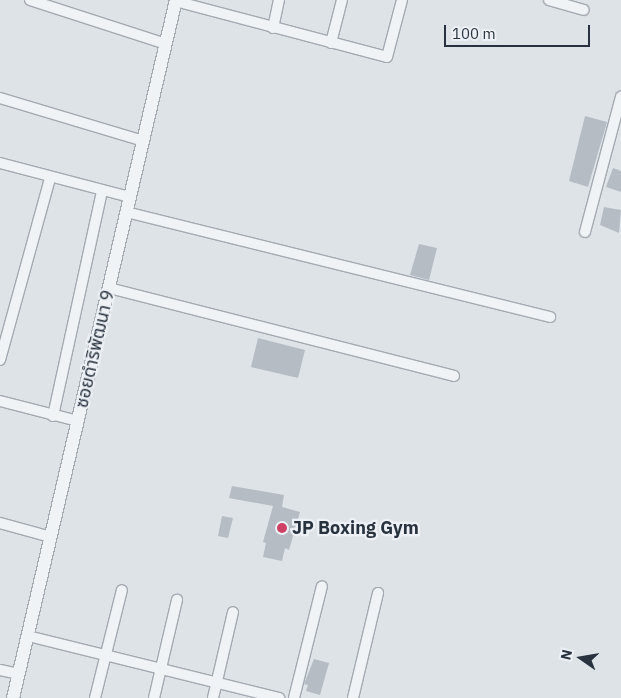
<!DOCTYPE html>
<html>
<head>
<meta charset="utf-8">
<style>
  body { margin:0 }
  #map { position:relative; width:621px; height:698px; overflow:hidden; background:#dee3e8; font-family:"IBM Plex Sans","Noto Sans Thai",sans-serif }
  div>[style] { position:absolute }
  .building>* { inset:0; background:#b5bcc4 }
  .roads { filter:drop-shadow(1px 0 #a3aab2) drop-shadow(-1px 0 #a3aab2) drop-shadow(0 1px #a3aab2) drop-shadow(0 -1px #a3aab2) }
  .minor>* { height:10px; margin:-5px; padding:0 5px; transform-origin:5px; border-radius:5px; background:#f0f3f6 }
  .tertiary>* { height:12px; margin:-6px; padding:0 6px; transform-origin:6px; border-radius:6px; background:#f0f3f6 }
  .dots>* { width:14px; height:14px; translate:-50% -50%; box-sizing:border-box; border:2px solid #edf1f5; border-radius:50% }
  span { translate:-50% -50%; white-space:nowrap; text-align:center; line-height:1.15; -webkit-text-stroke:4.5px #edf1f5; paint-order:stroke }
  .street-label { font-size:18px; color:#27323e }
  .poi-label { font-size:18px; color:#27323e; font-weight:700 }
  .left { translate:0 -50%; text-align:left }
  .north { position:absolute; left:556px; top:633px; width:50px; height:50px; -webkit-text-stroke:4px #edf1f5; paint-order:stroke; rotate:283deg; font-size:14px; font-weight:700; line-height:20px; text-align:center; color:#27323e }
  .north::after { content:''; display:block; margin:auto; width:18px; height:22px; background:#27323e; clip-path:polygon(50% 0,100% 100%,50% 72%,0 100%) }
  .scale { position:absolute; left:444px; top:25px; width:146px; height:22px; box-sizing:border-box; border:2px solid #27323e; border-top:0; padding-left:6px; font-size:15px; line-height:18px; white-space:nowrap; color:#27323e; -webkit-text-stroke:4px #edf1f5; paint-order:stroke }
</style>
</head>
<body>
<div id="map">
  <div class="building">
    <div style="clip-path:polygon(585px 116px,607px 122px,588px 187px,569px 181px)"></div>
    <div style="clip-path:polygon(613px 168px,621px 171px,621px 192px,606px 187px)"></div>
    <div style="clip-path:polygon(604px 207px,621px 210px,619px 233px,600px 225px)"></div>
    <div style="clip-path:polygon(419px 244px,437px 248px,429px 280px,410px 275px)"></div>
    <div style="clip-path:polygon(258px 338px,305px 350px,298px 378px,251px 367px)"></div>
    <div style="clip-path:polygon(232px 486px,284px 495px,282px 507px,300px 512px,289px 550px,285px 548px,282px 561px,263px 557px,266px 543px,263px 542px,273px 506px,229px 498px)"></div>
    <div style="clip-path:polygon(222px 516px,233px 518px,228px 538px,218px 536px)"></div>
    <div style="clip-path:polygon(314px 659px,329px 663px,320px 695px,306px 691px,308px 685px,304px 684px)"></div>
  </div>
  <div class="roads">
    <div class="minor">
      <div style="left:30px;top:0;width:143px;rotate:17.9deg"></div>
      <div style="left:549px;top:0;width:36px;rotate:16deg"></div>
      <div style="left:175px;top:1px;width:219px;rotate:14.8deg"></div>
      <div style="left:387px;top:57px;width:59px;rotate:-75.3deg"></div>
      <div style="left:273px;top:28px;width:29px;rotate:-78deg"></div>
      <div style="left:331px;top:43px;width:44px;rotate:-75.7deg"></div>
      <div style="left:0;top:98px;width:149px;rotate:16.7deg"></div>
      <div style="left:0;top:163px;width:134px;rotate:14.7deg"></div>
      <div style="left:126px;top:212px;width:437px;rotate:13.9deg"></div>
      <div style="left:585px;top:232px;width:140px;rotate:-75.1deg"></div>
      <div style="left:109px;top:288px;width:356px;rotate:14.3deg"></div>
      <div style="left:0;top:360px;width:189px;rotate:-74.6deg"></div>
      <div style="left:0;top:401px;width:81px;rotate:14.4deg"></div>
      <div style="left:53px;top:416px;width:229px;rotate:-77.7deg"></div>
      <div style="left:0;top:523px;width:53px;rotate:15.4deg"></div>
      <div style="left:28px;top:636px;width:259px;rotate:13.9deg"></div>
      <div style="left:0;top:670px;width:19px;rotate:12deg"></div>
      <div style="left:95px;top:698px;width:111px;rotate:-76deg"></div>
      <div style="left:154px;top:698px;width:101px;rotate:-76.8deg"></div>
      <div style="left:213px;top:698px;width:88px;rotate:-76.9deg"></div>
      <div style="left:294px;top:698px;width:115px;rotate:-76deg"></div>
      <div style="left:353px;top:698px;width:108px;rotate:-76.6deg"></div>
    </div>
    <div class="tertiary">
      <div style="left:13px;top:698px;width:717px;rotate:-76.86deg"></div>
    </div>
  </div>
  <div class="dots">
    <div style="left:282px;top:528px;background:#cf4067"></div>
  </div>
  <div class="street-label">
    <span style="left:95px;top:349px;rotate:-77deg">ซอยดำริพัฒนา 9</span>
  </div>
  <div class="poi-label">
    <span class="left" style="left:292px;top:528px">JP Boxing Gym</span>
  </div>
  <div class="north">N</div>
  <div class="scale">100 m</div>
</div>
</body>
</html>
